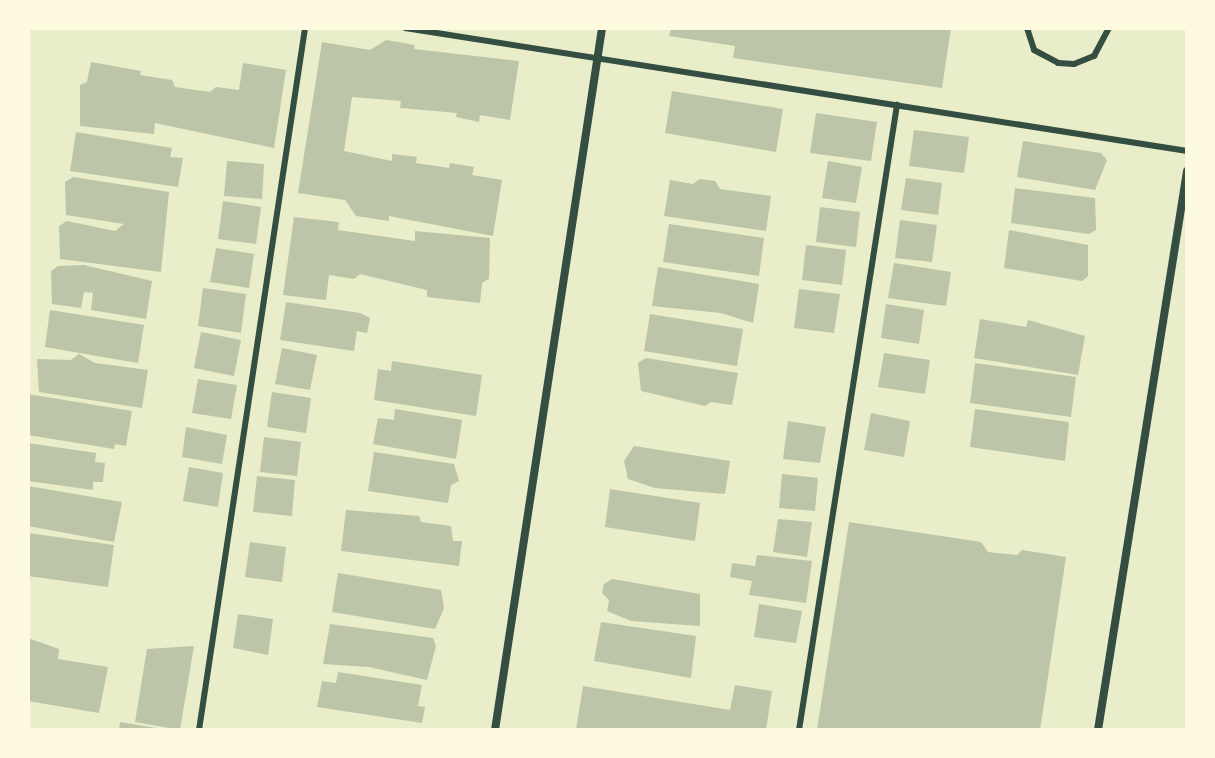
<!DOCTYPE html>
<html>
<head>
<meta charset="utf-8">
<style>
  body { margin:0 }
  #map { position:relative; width:1215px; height:758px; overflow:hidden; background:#e9edc9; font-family:Overpass,sans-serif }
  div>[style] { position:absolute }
  .building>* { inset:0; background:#bcc5a7 }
  .service>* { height:6px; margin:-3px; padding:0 3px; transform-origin:3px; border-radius:3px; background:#344e41 }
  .minor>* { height:8px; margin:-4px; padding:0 4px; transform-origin:4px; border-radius:4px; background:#344e41 }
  span { translate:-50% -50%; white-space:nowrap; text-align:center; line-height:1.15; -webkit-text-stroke:6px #fefae0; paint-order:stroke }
  .frame { position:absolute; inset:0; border:30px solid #fefae0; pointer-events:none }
</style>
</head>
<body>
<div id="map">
  <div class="building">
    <div style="clip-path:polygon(671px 28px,951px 28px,942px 88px,733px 58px,735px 46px,669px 36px)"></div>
    <div style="clip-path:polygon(386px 40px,415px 45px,414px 49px,519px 61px,510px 120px,480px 115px,479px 122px,456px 117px,457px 113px,400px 108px,401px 101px,352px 97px,344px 151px,392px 161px,392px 154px,417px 157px,416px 163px,449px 168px,450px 163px,474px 167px,472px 175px,502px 180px,493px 236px,389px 216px,389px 221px,356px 216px,345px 200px,298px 193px,322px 42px,370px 50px)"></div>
    <div style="clip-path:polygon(91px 62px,141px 71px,140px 75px,172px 80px,175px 87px,210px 92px,216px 87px,239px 90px,243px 63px,286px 70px,274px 148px,155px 123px,154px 134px,80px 126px,80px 85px,87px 82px)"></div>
    <div style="clip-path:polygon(672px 91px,783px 109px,776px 152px,665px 133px)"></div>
    <div style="clip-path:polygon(816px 113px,877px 122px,871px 161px,810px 153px)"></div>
    <div style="clip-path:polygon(914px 130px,969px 137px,964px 173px,909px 166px)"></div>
    <div style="clip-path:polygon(76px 132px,172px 148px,170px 157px,183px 158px,178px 187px,70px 171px)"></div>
    <div style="clip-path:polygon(1023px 141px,1101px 153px,1107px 160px,1095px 190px,1017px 177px)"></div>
    <div style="clip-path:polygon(227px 161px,264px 164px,262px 199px,224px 196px)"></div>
    <div style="clip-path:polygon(828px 161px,862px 167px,856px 203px,822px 198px)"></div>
    <div style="clip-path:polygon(73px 177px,169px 192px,161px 272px,60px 259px,59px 226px,67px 221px,115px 231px,124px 224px,66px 215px,65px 182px)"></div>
    <div style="clip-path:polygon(906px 178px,942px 183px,938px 215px,901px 210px)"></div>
    <div style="clip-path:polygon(700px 179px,715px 181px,720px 189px,771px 196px,766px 231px,664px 216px,670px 180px,693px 184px)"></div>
    <div style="clip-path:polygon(1015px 188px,1095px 198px,1096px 230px,1089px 234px,1011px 223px)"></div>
    <div style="clip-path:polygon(223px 201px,261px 207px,256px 244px,218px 239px)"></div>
    <div style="clip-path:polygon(820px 207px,860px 212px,856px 247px,816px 242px)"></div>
    <div style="clip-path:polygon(294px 217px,339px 222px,338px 230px,415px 241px,415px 231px,490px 238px,489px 279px,482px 283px,480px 303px,427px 297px,427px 290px,360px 274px,354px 279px,329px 275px,326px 300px,283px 295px)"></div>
    <div style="clip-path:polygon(900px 220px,937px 225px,932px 262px,895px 258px)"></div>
    <div style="clip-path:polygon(669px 224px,764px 238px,759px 276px,663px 262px)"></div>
    <div style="clip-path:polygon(1009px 230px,1088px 245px,1088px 276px,1082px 281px,1004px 268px)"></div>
    <div style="clip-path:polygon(806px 245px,846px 250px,842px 285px,802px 280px)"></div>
    <div style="clip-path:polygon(216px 248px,254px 254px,249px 288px,210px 282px)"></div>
    <div style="clip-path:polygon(894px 263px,951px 272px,946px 306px,888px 298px)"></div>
    <div style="clip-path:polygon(84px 265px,152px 281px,146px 319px,91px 310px,93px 293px,84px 292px,81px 308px,52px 304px,51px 271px,58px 266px)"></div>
    <div style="clip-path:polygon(658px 267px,759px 284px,753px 323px,721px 313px,652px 306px)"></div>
    <div style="clip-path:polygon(203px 288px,246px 294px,241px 333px,198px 326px)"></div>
    <div style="clip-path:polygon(799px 289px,840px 294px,834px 333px,794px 328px)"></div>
    <div style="clip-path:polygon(286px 302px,360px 313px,370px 318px,367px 333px,357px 331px,354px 351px,280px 340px)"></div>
    <div style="clip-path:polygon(886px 304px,924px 310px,919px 344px,881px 338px)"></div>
    <div style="clip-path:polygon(50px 310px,144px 325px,138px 363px,45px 347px)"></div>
    <div style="clip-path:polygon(650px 314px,743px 329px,737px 366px,644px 351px)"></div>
    <div style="clip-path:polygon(980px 319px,1026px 327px,1028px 320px,1085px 336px,1078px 375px,974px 358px)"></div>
    <div style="clip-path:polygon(201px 332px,241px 340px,234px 376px,194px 368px)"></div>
    <div style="clip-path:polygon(282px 348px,317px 355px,310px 390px,275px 384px)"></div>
    <div style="clip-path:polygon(884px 353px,930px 360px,925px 394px,878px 387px)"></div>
    <div style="clip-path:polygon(79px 354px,95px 363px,148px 370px,142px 408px,39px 392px,37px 359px,71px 360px)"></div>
    <div style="clip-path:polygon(646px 358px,738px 373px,732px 405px,711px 402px,705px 406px,641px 391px,638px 363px)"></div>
    <div style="clip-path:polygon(392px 361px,482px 375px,476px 416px,374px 400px,378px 369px,391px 371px)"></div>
    <div style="clip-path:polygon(975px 363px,1076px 377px,1071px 417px,970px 403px)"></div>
    <div style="clip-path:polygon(198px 379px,237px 385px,231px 419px,192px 413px)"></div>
    <div style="clip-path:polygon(272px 392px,311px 398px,306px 433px,267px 427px)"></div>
    <div style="clip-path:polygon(28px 394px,132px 411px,126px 446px,115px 444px,114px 449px,28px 435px)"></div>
    <div style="clip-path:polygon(395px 409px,462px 420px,456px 459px,373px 444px,378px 418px,394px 420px)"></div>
    <div style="clip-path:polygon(975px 409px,1069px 422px,1065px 461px,970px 447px)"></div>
    <div style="clip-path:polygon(871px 413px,910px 421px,904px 457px,864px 450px)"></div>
    <div style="clip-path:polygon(788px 421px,826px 427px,820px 463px,783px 459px)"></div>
    <div style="clip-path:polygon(186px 427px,227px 435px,222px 464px,182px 457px)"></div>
    <div style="clip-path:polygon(264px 437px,301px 442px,297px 476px,260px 472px)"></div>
    <div style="clip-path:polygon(28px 443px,96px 453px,95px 462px,105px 463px,103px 482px,93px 482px,93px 490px,28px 481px)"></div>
    <div style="clip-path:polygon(634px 446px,730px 461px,725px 494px,655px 488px,628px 479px,624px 461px)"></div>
    <div style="clip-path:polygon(374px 452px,454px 464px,459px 481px,451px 485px,448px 503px,368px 491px)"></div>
    <div style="clip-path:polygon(189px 467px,223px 473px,218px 507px,183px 501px)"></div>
    <div style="clip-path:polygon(782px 474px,818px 478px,815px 511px,779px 508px)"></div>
    <div style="clip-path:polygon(257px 476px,295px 480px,292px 516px,253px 512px)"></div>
    <div style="clip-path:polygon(28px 486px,122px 502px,114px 542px,28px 526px)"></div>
    <div style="clip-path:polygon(610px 489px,700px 503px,695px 541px,605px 527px)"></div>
    <div style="clip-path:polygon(346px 510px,419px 516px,421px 522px,451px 526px,453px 541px,462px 541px,459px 566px,341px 551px)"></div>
    <div style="clip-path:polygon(778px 519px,812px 522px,807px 557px,773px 552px)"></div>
    <div style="clip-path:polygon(849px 522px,981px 542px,988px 552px,1017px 555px,1022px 550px,1066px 557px,1040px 730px,817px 730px)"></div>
    <div style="clip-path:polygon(28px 533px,114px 545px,108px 587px,28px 576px)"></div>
    <div style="clip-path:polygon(250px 542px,286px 547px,282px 582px,245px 577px)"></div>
    <div style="clip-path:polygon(757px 555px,812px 561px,806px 603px,749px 595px,752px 581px,730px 577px,732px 563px,755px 566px)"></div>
    <div style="clip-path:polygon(338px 573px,441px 590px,444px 608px,435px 629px,332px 612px)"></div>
    <div style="clip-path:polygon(612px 579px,700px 594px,700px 626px,631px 621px,607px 611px,609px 600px,602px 593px,604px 584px)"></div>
    <div style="clip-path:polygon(759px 604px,802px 611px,796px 643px,754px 637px)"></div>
    <div style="clip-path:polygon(238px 614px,273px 619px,268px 655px,233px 648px)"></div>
    <div style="clip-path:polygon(601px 622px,696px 636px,691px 678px,594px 661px)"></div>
    <div style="clip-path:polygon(330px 624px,433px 638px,436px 646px,427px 680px,369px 667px,323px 664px)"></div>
    <div style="clip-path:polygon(28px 638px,59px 649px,58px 659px,108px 667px,99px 713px,28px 701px)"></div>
    <div style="clip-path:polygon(194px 646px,180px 730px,135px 722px,147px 649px)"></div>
    <div style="clip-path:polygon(338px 672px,422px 685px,418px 706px,425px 707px,422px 723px,317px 707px,322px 681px,336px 683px)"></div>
    <div style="clip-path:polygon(735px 685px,772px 691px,766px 730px,576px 730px,583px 686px,730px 710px)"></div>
    <div style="clip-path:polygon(120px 722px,156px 728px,156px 730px,119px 730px)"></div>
  </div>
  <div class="service">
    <div style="left:405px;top:28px;width:792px;rotate:8.94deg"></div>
    <div style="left:1027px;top:28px;width:23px;rotate:72deg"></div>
    <div style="left:1034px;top:50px;width:27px;rotate:28deg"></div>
    <div style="left:1058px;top:63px;width:16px;rotate:4deg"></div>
    <div style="left:1074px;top:64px;width:22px;rotate:-22deg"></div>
    <div style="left:1094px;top:56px;width:32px;rotate:-62deg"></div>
    <div style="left:199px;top:730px;width:710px;rotate:-81.41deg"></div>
    <div style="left:799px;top:730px;width:633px;rotate:-81.09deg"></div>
  </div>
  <div class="minor">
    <div style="left:495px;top:730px;width:710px;rotate:-81.33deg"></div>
    <div style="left:1098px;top:730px;width:566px;rotate:-80.95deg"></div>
  </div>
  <div class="frame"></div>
</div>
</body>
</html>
